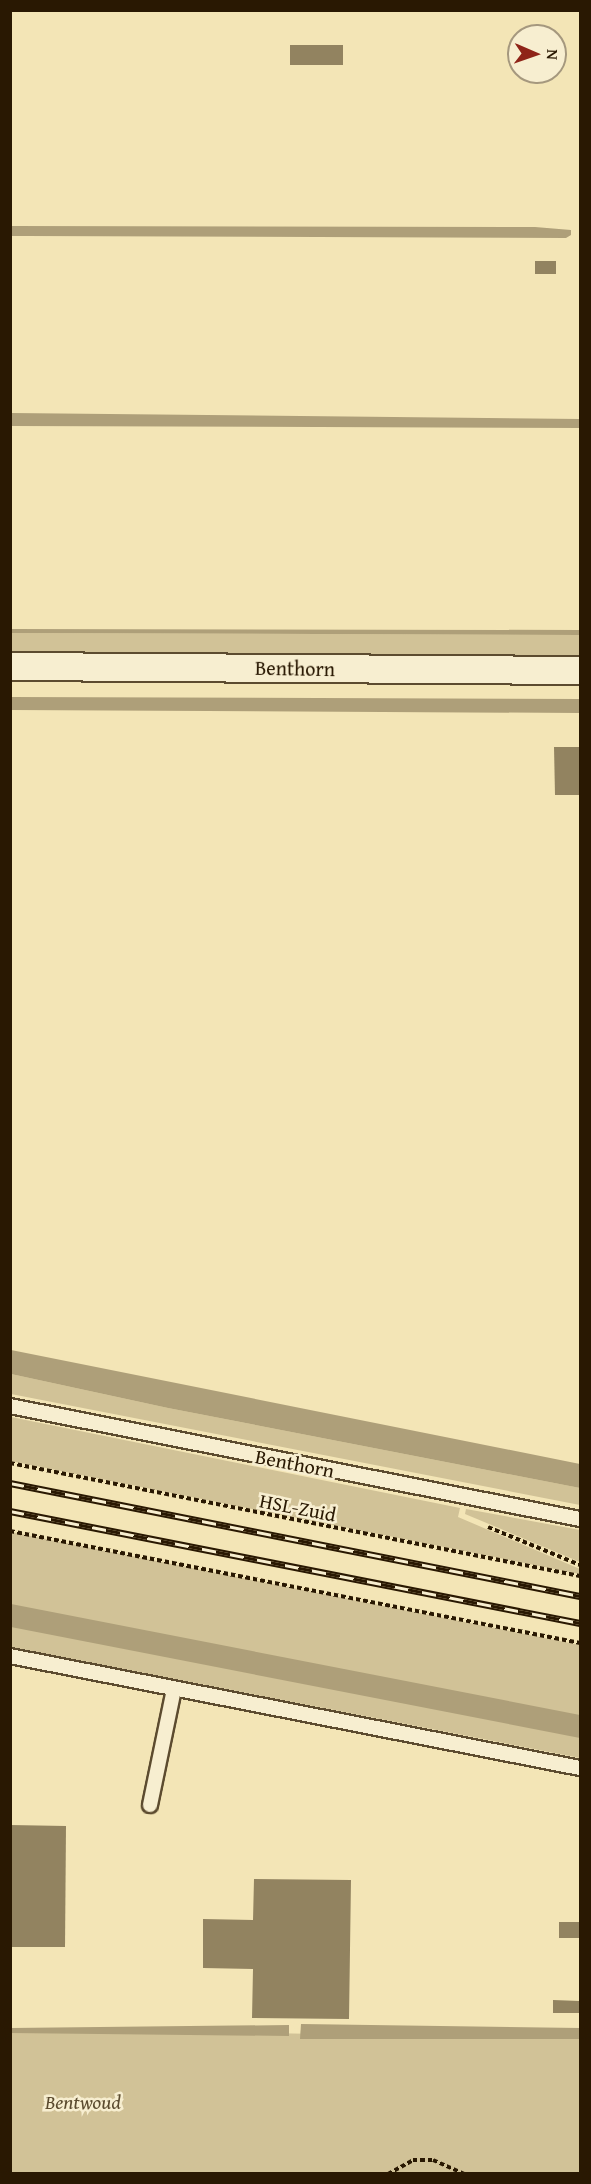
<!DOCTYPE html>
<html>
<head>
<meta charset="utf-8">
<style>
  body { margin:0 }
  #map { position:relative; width:591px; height:2184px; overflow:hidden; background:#f3e5b6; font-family:"Gentium Book Plus",serif }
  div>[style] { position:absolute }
  .green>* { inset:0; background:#d1c297 }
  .water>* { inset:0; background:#ae9f79 }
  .building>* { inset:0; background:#928360 }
  .path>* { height:4px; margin-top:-2px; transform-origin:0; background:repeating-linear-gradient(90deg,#291802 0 4.5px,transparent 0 7.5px) }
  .roads { filter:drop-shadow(2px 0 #5c4b2f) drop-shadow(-2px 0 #5c4b2f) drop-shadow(0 2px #5c4b2f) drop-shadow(0 -2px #5c4b2f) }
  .lane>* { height:14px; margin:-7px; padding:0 7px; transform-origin:7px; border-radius:7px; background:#f7eed0 }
  .street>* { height:27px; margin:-13.5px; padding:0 13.5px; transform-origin:13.5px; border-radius:13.5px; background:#f7eed0 }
  .rail>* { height:7px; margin-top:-3.5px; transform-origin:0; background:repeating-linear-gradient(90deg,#f7eed0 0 14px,#291802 0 28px); box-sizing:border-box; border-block:2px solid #291802 }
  span { translate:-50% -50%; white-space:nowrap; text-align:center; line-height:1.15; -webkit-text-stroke:5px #f7eed0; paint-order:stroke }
  .street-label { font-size:20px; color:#291802 }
  .park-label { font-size:20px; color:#5b4b2f; font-style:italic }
  .frame { position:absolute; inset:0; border:12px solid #291802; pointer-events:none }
  .north { position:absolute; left:507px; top:24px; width:60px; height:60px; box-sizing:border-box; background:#f7eed0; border:2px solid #a5987e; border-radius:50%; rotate:92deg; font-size:16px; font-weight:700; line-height:24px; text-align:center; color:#291802 }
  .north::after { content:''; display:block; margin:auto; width:21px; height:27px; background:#8f2418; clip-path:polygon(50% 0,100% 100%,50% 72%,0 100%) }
</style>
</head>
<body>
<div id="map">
  <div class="green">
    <div style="clip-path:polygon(10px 633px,580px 635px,580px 662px,11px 659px)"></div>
    <div style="clip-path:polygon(11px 1374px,168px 1408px,580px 1488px,580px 1505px,11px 1394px)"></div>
    <div style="clip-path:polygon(11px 1417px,460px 1508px,458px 1517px,580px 1569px,580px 1574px,11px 1461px)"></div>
    <div style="clip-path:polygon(466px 1509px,580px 1530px,580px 1562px,465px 1514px)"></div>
    <div style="clip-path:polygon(11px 1532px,580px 1645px,580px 1758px,11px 1647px)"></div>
    <div style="clip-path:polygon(10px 2028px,580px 2039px,580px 2173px,11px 2173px)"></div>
  </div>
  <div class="water">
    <div style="clip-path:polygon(11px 226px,535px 227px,571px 230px,571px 235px,566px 238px,26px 236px,11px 236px)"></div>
    <div style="clip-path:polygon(11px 413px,580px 419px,580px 428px,11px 426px)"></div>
    <div style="clip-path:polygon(10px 629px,580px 630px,580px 635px,11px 633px)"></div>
    <div style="clip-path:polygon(11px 697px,580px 699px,580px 713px,11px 710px)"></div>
    <div style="clip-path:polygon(11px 1350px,580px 1464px,580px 1488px,168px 1408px,11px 1374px)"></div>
    <div style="clip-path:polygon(11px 1604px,580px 1715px,580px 1738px,11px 1627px)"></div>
    <div style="clip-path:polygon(301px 2024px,580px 2028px,580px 2039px,300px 2039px)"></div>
    <div style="clip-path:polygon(289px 2025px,289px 2036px,10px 2033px,11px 2028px)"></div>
  </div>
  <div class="building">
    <div style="clip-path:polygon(290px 45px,343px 45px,343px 65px,290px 65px)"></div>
    <div style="clip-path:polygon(535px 261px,556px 261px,556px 274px,535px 274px)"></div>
    <div style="clip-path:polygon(554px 747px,580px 747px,580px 795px,555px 795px)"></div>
    <div style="clip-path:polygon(10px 1825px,66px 1826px,65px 1947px,10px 1947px)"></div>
    <div style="clip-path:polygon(254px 1879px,351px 1880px,349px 2019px,252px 2018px,253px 1969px,203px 1968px,203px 1919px,253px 1920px)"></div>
    <div style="clip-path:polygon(559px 1922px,580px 1922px,580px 1938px,559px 1938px)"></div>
    <div style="clip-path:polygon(553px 2000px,580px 2001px,580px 2013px,553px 2013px)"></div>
  </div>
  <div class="path">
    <div style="left:10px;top:1463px;width:581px;rotate:11.21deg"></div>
    <div style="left:488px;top:1527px;width:100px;rotate:22.4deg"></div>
    <div style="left:10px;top:1531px;width:581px;rotate:11.12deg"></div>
    <div style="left:388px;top:2174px;width:29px;rotate:-29deg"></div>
    <div style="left:413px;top:2160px;width:20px"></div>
    <div style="left:433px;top:2160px;width:35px;rotate:24deg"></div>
  </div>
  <div class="roads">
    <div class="lane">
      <div style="left:10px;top:1406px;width:581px;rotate:11.21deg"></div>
      <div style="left:10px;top:1656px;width:581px;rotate:11.12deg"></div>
      <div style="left:150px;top:1805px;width:118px;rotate:-78.3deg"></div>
    </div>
    <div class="street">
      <div style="left:10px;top:666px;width:570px;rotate:0.4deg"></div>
    </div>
  </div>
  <div class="rail">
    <div style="left:10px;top:1483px;width:581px;rotate:11.21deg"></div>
    <div style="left:10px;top:1511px;width:581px;rotate:11.12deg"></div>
  </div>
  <div class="street-label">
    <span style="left:295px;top:668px;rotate:1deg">Benthorn</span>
    <span style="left:295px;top:1463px;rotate:11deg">Benthorn</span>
    <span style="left:298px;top:1507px;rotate:11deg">HSL-Zuid</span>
  </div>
  <div class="park-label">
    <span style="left:83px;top:2101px">Bentwoud</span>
  </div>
  <div class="frame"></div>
  <div class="north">N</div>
</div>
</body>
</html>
